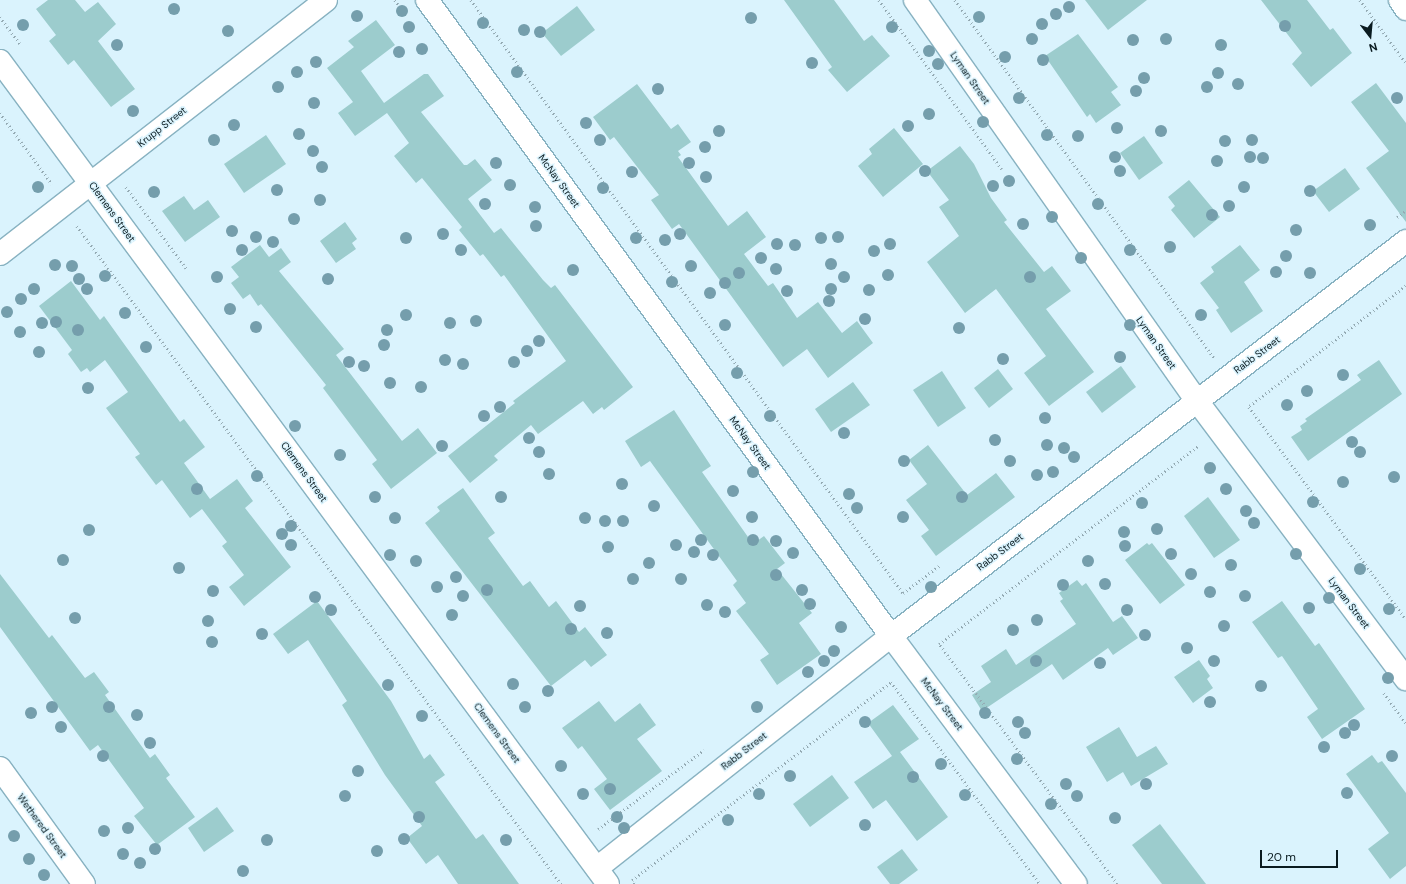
<!DOCTYPE html>
<html>
<head>
<meta charset="utf-8">
<style>
  body { margin:0 }
  #map { position:relative; width:1406px; height:884px; overflow:hidden; background:#daf3fd; font-family:"DM Sans",sans-serif }
  div>[style] { position:absolute }
  .building>* { inset:0; background:#9ccccd }
  .path>* { height:2.5px; margin-top:-1.25px; transform-origin:0; background:repeating-linear-gradient(90deg,#94aab3 0 1px,transparent 0 4px) }
  .roads { filter:drop-shadow(1px 0 #88b2c1) drop-shadow(-1px 0 #88b2c1) drop-shadow(0 1px #88b2c1) drop-shadow(0 -1px #88b2c1) }
  .minor>* { height:22px; margin:-11px; padding:0 11px; transform-origin:11px; border-radius:11px; background:#fff }
  .tertiary>* { height:22px; margin:-11px; padding:0 11px; transform-origin:11px; border-radius:11px; background:#fff }
  .trees>* { width:12px; height:12px; margin:-6px; border-radius:50%; background:#759eac }
  span { translate:-50% -50%; white-space:nowrap; text-align:center; line-height:1.15; -webkit-text-stroke:3px #daf3fd; paint-order:stroke }
  .street-label { font-size:10px; color:#0a1b20 }
  .north { position:absolute; left:1350px; top:16px; width:40px; height:40px; -webkit-text-stroke:3px #daf3fd; paint-order:stroke; rotate:164deg; font-size:11px; font-weight:700; line-height:16px; text-align:center; color:#0a1b20 }
  .north::after { content:''; display:block; margin:auto; width:14px; height:18px; background:#0a1b20; clip-path:polygon(50% 0,100% 100%,50% 72%,0 100%) }
  .scale { position:absolute; left:1260px; top:850px; width:78px; height:18px; box-sizing:border-box; border:2px solid #0a1b20; border-top:0; padding-left:5px; font-size:12px; line-height:14px; white-space:nowrap; color:#0a1b20; -webkit-text-stroke:3px #daf3fd; paint-order:stroke }
</style>
</head>
<body>
<div id="map">
  <div class="building">
    <div style="clip-path:polygon(48px 0,75px 0,85px 12px,98px 2px,116px 24px,98px 41px,135px 89px,111px 107px,74px 60px,68px 65px,49px 41px,56px 35px,36px 9px)"></div>
    <div style="clip-path:polygon(784px 0,834px 0,864px 41px,872px 35px,890px 56px,847px 92px,828px 70px,832px 67px)"></div>
    <div style="clip-path:polygon(1085px 0,1147px 0,1108px 30px)"></div>
    <div style="clip-path:polygon(1261px 0,1307px 0,1330px 30px,1333px 28px,1352px 53px,1311px 87px,1292px 64px,1302px 53px)"></div>
    <div style="clip-path:polygon(577px 6px,595px 30px,561px 56px,542px 33px)"></div>
    <div style="clip-path:polygon(376px 20px,395px 45px,361px 71px,384px 103px,424px 74px,428px 74px,444px 96px,421px 112px,464px 165px,467px 165px,475px 159px,492px 180px,468px 199px,494px 233px,501px 228px,543px 280px,551px 288px,555px 285px,633px 387px,604px 410px,602px 407px,593px 414px,583px 401px,538px 434px,531px 425px,494px 456px,498px 460px,470px 483px,448px 456px,515px 403px,513px 401px,566px 361px,504px 275px,501px 277px,483px 254px,480px 256px,459px 230px,462px 227px,422px 178px,416px 183px,394px 156px,409px 143px,387px 113px,355px 136px,338px 113px,353px 102px,327px 68px,354px 47px,348px 41px)"></div>
    <div style="clip-path:polygon(1078px 34px,1118px 87px,1111px 92px,1121px 105px,1096px 123px,1090px 114px,1087px 117px,1045px 56px)"></div>
    <div style="clip-path:polygon(1376px 83px,1406px 123px,1406px 222px,1366px 168px,1389px 151px,1351px 102px)"></div>
    <div style="clip-path:polygon(637px 84px,671px 129px,678px 124px,691px 142px,678px 151px,681px 155px,678px 157px,728px 226px,747px 211px,766px 237px,744px 254px,768px 286px,773px 283px,797px 318px,818px 302px,842px 333px,857px 321px,873px 343px,828px 378px,807px 349px,783px 367px,679px 224px,672px 229px,651px 200px,659px 195px,614px 137px,610px 140px,593px 117px)"></div>
    <div style="clip-path:polygon(894px 128px,923px 164px,883px 197px,858px 166px,872px 154px,869px 149px)"></div>
    <div style="clip-path:polygon(266px 135px,286px 164px,244px 193px,224px 164px)"></div>
    <div style="clip-path:polygon(1144px 136px,1163px 163px,1139px 180px,1120px 153px)"></div>
    <div style="clip-path:polygon(960px 146px,974px 164px,991px 198px,1007px 220px,1004px 222px,1044px 272px,1052px 266px,1071px 291px,1046px 309px,1094px 372px,1049px 406px,1024px 373px,1046px 356px,996px 289px,965px 313px,927px 262px,959px 236px,939px 207px,949px 200px,927px 171px)"></div>
    <div style="clip-path:polygon(1345px 168px,1360px 189px,1329px 212px,1313px 191px)"></div>
    <div style="clip-path:polygon(1189px 180px,1220px 217px,1194px 238px,1171px 210px,1175px 206px,1168px 197px)"></div>
    <div style="clip-path:polygon(184px 196px,194px 210px,208px 200px,220px 217px,185px 242px,162px 211px)"></div>
    <div style="clip-path:polygon(345px 222px,357px 239px,352px 243px,356px 249px,336px 263px,320px 241px)"></div>
    <div style="clip-path:polygon(260px 245px,269px 257px,281px 248px,291px 262px,279px 271px,344px 349px,336px 355px,402px 441px,418px 428px,437px 453px,391px 489px,372px 464px,377px 460px,323px 388px,326px 385px,261px 304px,258px 306px,250px 294px,243px 299px,231px 283px,239px 277px,231px 267px)"></div>
    <div style="clip-path:polygon(1240px 245px,1260px 270px,1244px 282px,1263px 311px,1231px 333px,1216px 310px,1219px 308px,1200px 283px,1214px 272px,1211px 267px)"></div>
    <div style="clip-path:polygon(71px 281px,100px 320px,104px 316px,180px 422px,184px 419px,205px 447px,184px 463px,210px 499px,237px 479px,253px 501px,245px 508px,291px 567px,244px 606px,229px 587px,244px 575px,222px 546px,227px 542px,202px 509px,190px 518px,162px 480px,156px 485px,135px 457px,140px 454px,106px 408px,128px 392px,105px 360px,90px 372px,87px 368px,81px 372px,68px 354px,72px 350px,39px 306px)"></div>
    <div style="clip-path:polygon(1379px 360px,1402px 394px,1308px 461px,1291px 437px,1302px 430px,1300px 426px,1307px 421px,1305px 419px,1361px 380px,1357px 375px)"></div>
    <div style="clip-path:polygon(1121px 366px,1136px 387px,1102px 413px,1086px 392px)"></div>
    <div style="clip-path:polygon(998px 369px,1013px 389px,989px 408px,974px 388px)"></div>
    <div style="clip-path:polygon(942px 371px,966px 408px,938px 427px,913px 390px)"></div>
    <div style="clip-path:polygon(853px 382px,870px 405px,831px 432px,815px 409px)"></div>
    <div style="clip-path:polygon(674px 410px,711px 466px,702px 472px,753px 544px,764px 536px,785px 563px,777px 569px,812px 613px,799px 623px,821px 654px,777px 685px,760px 660px,769px 654px,736px 611px,746px 603px,733px 585px,737px 581px,650px 461px,641px 467px,625px 441px)"></div>
    <div style="clip-path:polygon(928px 445px,967px 495px,996px 473px,1015px 497px,936px 556px,921px 536px,929px 530px,906px 500px,927px 484px,909px 460px)"></div>
    <div style="clip-path:polygon(463px 488px,495px 533px,488px 538px,523px 586px,530px 581px,549px 607px,556px 601px,579px 632px,585px 627px,607px 655px,591px 667px,585px 660px,551px 686px,425px 523px,440px 511px,437px 507px)"></div>
    <div style="clip-path:polygon(1208px 497px,1240px 540px,1214px 558px,1184px 516px)"></div>
    <div style="clip-path:polygon(1147px 543px,1149px 545px,1152px 543px,1185px 585px,1160px 604px,1125px 560px)"></div>
    <div style="clip-path:polygon(0 574px,49px 638px,52px 635px,85px 678px,94px 672px,109px 692px,105px 695px,150px 758px,155px 754px,170px 775px,166px 778px,195px 817px,157px 845px,134px 816px,144px 808px,98px 745px,90px 751px,0 627px)"></div>
    <div style="clip-path:polygon(1077px 580px,1082px 586px,1086px 583px,1113px 622px,1122px 616px,1138px 638px,1113px 655px,1108px 648px,1063px 680px,1052px 664px,982px 711px,972px 695px,991px 682px,981px 666px,1006px 649px,1016px 665px,1076px 624px,1060px 601px,1063px 599px,1059px 593px)"></div>
    <div style="clip-path:polygon(317px 601px,391px 701px,424px 759px,430px 754px,445px 775px,435px 782px,476px 839px,483px 834px,519px 884px,458px 884px,438px 855px,426px 864px,407px 838px,422px 826px,385px 775px,342px 705px,347px 701px,308px 640px,288px 654px,273px 634px)"></div>
    <div style="clip-path:polygon(1282px 601px,1315px 646px,1319px 643px,1365px 709px,1322px 739px,1307px 717px,1318px 709px,1282px 656px,1278px 658px,1252px 622px)"></div>
    <div style="clip-path:polygon(1199px 660px,1210px 676px,1207px 679px,1213px 688px,1193px 703px,1174px 677px)"></div>
    <div style="clip-path:polygon(599px 701px,615px 722px,640px 703px,656px 725px,637px 739px,662px 771px,610px 810px,594px 789px,607px 779px,582px 746px,578px 749px,562px 728px)"></div>
    <div style="clip-path:polygon(893px 705px,919px 739px,900px 752px,948px 817px,917px 841px,886px 800px,873px 809px,854px 782px,892px 756px,868px 723px)"></div>
    <div style="clip-path:polygon(1119px 727px,1137px 757px,1156px 746px,1168px 764px,1131px 786px,1123px 772px,1107px 782px,1086px 747px)"></div>
    <div style="clip-path:polygon(1372px 755px,1378px 763px,1382px 761px,1406px 793px,1406px 866px,1390px 879px,1368px 849px,1389px 833px,1346px 774px)"></div>
    <div style="clip-path:polygon(832px 775px,849px 798px,810px 827px,793px 804px)"></div>
    <div style="clip-path:polygon(217px 807px,234px 831px,204px 852px,188px 828px)"></div>
    <div style="clip-path:polygon(1160px 824px,1206px 884px,1162px 884px,1132px 845px)"></div>
    <div style="clip-path:polygon(902px 849px,918px 870px,899px 884px,890px 884px,877px 867px)"></div>
  </div>
  <div class="path">
    <div style="left:395px;top:0;width:17px;rotate:54deg"></div>
    <div style="left:471px;top:0;width:734px;rotate:53.93deg"></div>
    <div style="left:903px;top:593px;width:46px;rotate:-37.1deg"></div>
    <div style="left:879px;top:0;width:209px;rotate:54deg"></div>
    <div style="left:955px;top:0;width:442px;rotate:54.1deg"></div>
    <div style="left:1360px;top:0;width:78px;rotate:53.9deg"></div>
    <div style="left:0;top:17px;width:34px;rotate:53deg"></div>
    <div style="left:0;top:113px;width:88px;rotate:53.8deg"></div>
    <div style="left:126px;top:187px;width:102px;rotate:53.4deg"></div>
    <div style="left:1397px;top:217px;width:11px;rotate:-38deg"></div>
    <div style="left:77px;top:226px;width:817px;rotate:53.66deg"></div>
    <div style="left:1406px;top:286px;width:198px;rotate:142.4deg"></div>
    <div style="left:1249px;top:407px;width:264px;rotate:53.5deg"></div>
    <div style="left:1384px;top:693px;width:37px;rotate:54deg"></div>
    <div style="left:598px;top:829px;width:132px;rotate:-36.7deg"></div>
    <div style="left:634px;top:884px;width:4px;rotate:-117deg"></div>
    <div style="left:632px;top:880px;width:326px;rotate:-37.4deg"></div>
    <div style="left:891px;top:682px;width:251px;rotate:53.6deg"></div>
    <div style="left:1117px;top:884px;width:299px;rotate:-126.6deg"></div>
    <div style="left:939px;top:644px;width:327px;rotate:-37.4deg"></div>
  </div>
  <div class="roads">
    <div class="minor">
      <div style="left:915px;top:0;width:490px;rotate:54.9deg"></div>
      <div style="left:1197px;top:401px;width:348px;rotate:53.1deg"></div>
      <div style="left:1400px;top:0;width:11px;rotate:56deg"></div>
      <div style="left:0;top:61px;width:1023px;rotate:53.54deg"></div>
      <div style="left:0;top:254px;width:413px;rotate:-37.9deg"></div>
      <div style="left:0;top:768px;width:143px;rotate:54.1deg"></div>
      <div style="left:597px;top:868px;width:375px;rotate:-38.3deg"></div>
      <div style="left:891px;top:636px;width:649px;rotate:-37.49deg"></div>
    </div>
    <div class="tertiary">
      <div style="left:427px;top:0;width:787px;rotate:53.89deg"></div>
      <div style="left:891px;top:636px;width:309px;rotate:53.3deg"></div>
    </div>
  </div>
  <div class="trees">
    <div style="left:1069px;top:7px"></div>
    <div style="left:174px;top:9px"></div>
    <div style="left:402px;top:11px"></div>
    <div style="left:1056px;top:14px"></div>
    <div style="left:357px;top:16px"></div>
    <div style="left:979px;top:17px"></div>
    <div style="left:751px;top:18px"></div>
    <div style="left:483px;top:23px"></div>
    <div style="left:1042px;top:24px"></div>
    <div style="left:23px;top:25px"></div>
    <div style="left:1285px;top:26px"></div>
    <div style="left:409px;top:27px"></div>
    <div style="left:892px;top:27px"></div>
    <div style="left:524px;top:30px"></div>
    <div style="left:228px;top:31px"></div>
    <div style="left:540px;top:32px"></div>
    <div style="left:1032px;top:39px"></div>
    <div style="left:1166px;top:39px"></div>
    <div style="left:1133px;top:40px"></div>
    <div style="left:117px;top:45px"></div>
    <div style="left:1221px;top:45px"></div>
    <div style="left:422px;top:49px"></div>
    <div style="left:929px;top:51px"></div>
    <div style="left:399px;top:52px"></div>
    <div style="left:1005px;top:57px"></div>
    <div style="left:1043px;top:60px"></div>
    <div style="left:316px;top:62px"></div>
    <div style="left:812px;top:63px"></div>
    <div style="left:938px;top:64px"></div>
    <div style="left:297px;top:72px"></div>
    <div style="left:517px;top:72px"></div>
    <div style="left:1218px;top:73px"></div>
    <div style="left:1144px;top:78px"></div>
    <div style="left:1238px;top:84px"></div>
    <div style="left:278px;top:87px"></div>
    <div style="left:1207px;top:87px"></div>
    <div style="left:658px;top:89px"></div>
    <div style="left:1136px;top:91px"></div>
    <div style="left:1019px;top:98px"></div>
    <div style="left:1397px;top:98px"></div>
    <div style="left:314px;top:103px"></div>
    <div style="left:133px;top:111px"></div>
    <div style="left:929px;top:114px"></div>
    <div style="left:983px;top:122px"></div>
    <div style="left:586px;top:123px"></div>
    <div style="left:234px;top:125px"></div>
    <div style="left:908px;top:126px"></div>
    <div style="left:1117px;top:128px"></div>
    <div style="left:719px;top:131px"></div>
    <div style="left:1161px;top:131px"></div>
    <div style="left:299px;top:134px"></div>
    <div style="left:1047px;top:135px"></div>
    <div style="left:1078px;top:136px"></div>
    <div style="left:214px;top:140px"></div>
    <div style="left:600px;top:140px"></div>
    <div style="left:1252px;top:140px"></div>
    <div style="left:1225px;top:141px"></div>
    <div style="left:705px;top:147px"></div>
    <div style="left:313px;top:151px"></div>
    <div style="left:1115px;top:157px"></div>
    <div style="left:1250px;top:157px"></div>
    <div style="left:1263px;top:158px"></div>
    <div style="left:1217px;top:161px"></div>
    <div style="left:496px;top:163px"></div>
    <div style="left:689px;top:163px"></div>
    <div style="left:322px;top:167px"></div>
    <div style="left:925px;top:171px"></div>
    <div style="left:1120px;top:171px"></div>
    <div style="left:632px;top:172px"></div>
    <div style="left:706px;top:177px"></div>
    <div style="left:1009px;top:181px"></div>
    <div style="left:510px;top:185px"></div>
    <div style="left:993px;top:186px"></div>
    <div style="left:38px;top:187px"></div>
    <div style="left:1244px;top:187px"></div>
    <div style="left:603px;top:188px"></div>
    <div style="left:277px;top:190px"></div>
    <div style="left:1310px;top:191px"></div>
    <div style="left:154px;top:192px"></div>
    <div style="left:320px;top:200px"></div>
    <div style="left:485px;top:204px"></div>
    <div style="left:1098px;top:204px"></div>
    <div style="left:1229px;top:206px"></div>
    <div style="left:535px;top:207px"></div>
    <div style="left:1212px;top:215px"></div>
    <div style="left:1052px;top:217px"></div>
    <div style="left:294px;top:219px"></div>
    <div style="left:1023px;top:224px"></div>
    <div style="left:1370px;top:225px"></div>
    <div style="left:536px;top:226px"></div>
    <div style="left:1296px;top:230px"></div>
    <div style="left:232px;top:231px"></div>
    <div style="left:443px;top:234px"></div>
    <div style="left:680px;top:234px"></div>
    <div style="left:256px;top:237px"></div>
    <div style="left:838px;top:237px"></div>
    <div style="left:406px;top:238px"></div>
    <div style="left:636px;top:238px"></div>
    <div style="left:821px;top:238px"></div>
    <div style="left:665px;top:240px"></div>
    <div style="left:273px;top:242px"></div>
    <div style="left:777px;top:244px"></div>
    <div style="left:890px;top:244px"></div>
    <div style="left:795px;top:245px"></div>
    <div style="left:1170px;top:247px"></div>
    <div style="left:242px;top:250px"></div>
    <div style="left:461px;top:250px"></div>
    <div style="left:1130px;top:250px"></div>
    <div style="left:874px;top:251px"></div>
    <div style="left:1286px;top:256px"></div>
    <div style="left:761px;top:258px"></div>
    <div style="left:1081px;top:258px"></div>
    <div style="left:831px;top:264px"></div>
    <div style="left:55px;top:265px"></div>
    <div style="left:72px;top:266px"></div>
    <div style="left:691px;top:266px"></div>
    <div style="left:776px;top:269px"></div>
    <div style="left:573px;top:270px"></div>
    <div style="left:1276px;top:272px"></div>
    <div style="left:739px;top:273px"></div>
    <div style="left:1310px;top:273px"></div>
    <div style="left:888px;top:275px"></div>
    <div style="left:105px;top:276px"></div>
    <div style="left:217px;top:277px"></div>
    <div style="left:844px;top:277px"></div>
    <div style="left:1030px;top:277px"></div>
    <div style="left:79px;top:279px"></div>
    <div style="left:328px;top:279px"></div>
    <div style="left:672px;top:282px"></div>
    <div style="left:725px;top:283px"></div>
    <div style="left:34px;top:289px"></div>
    <div style="left:87px;top:289px"></div>
    <div style="left:831px;top:289px"></div>
    <div style="left:869px;top:290px"></div>
    <div style="left:787px;top:291px"></div>
    <div style="left:710px;top:293px"></div>
    <div style="left:21px;top:299px"></div>
    <div style="left:829px;top:301px"></div>
    <div style="left:230px;top:309px"></div>
    <div style="left:7px;top:312px"></div>
    <div style="left:125px;top:313px"></div>
    <div style="left:406px;top:315px"></div>
    <div style="left:1201px;top:315px"></div>
    <div style="left:865px;top:319px"></div>
    <div style="left:476px;top:321px"></div>
    <div style="left:56px;top:322px"></div>
    <div style="left:42px;top:323px"></div>
    <div style="left:450px;top:323px"></div>
    <div style="left:725px;top:325px"></div>
    <div style="left:1130px;top:325px"></div>
    <div style="left:256px;top:327px"></div>
    <div style="left:959px;top:328px"></div>
    <div style="left:78px;top:330px"></div>
    <div style="left:387px;top:330px"></div>
    <div style="left:20px;top:332px"></div>
    <div style="left:539px;top:341px"></div>
    <div style="left:384px;top:345px"></div>
    <div style="left:146px;top:347px"></div>
    <div style="left:527px;top:351px"></div>
    <div style="left:39px;top:352px"></div>
    <div style="left:1120px;top:357px"></div>
    <div style="left:1003px;top:359px"></div>
    <div style="left:445px;top:360px"></div>
    <div style="left:349px;top:362px"></div>
    <div style="left:514px;top:362px"></div>
    <div style="left:463px;top:364px"></div>
    <div style="left:364px;top:366px"></div>
    <div style="left:737px;top:373px"></div>
    <div style="left:1343px;top:375px"></div>
    <div style="left:390px;top:383px"></div>
    <div style="left:421px;top:387px"></div>
    <div style="left:88px;top:388px"></div>
    <div style="left:1307px;top:391px"></div>
    <div style="left:1287px;top:405px"></div>
    <div style="left:500px;top:407px"></div>
    <div style="left:484px;top:416px"></div>
    <div style="left:770px;top:416px"></div>
    <div style="left:1045px;top:418px"></div>
    <div style="left:295px;top:426px"></div>
    <div style="left:844px;top:433px"></div>
    <div style="left:529px;top:438px"></div>
    <div style="left:995px;top:440px"></div>
    <div style="left:1352px;top:442px"></div>
    <div style="left:1047px;top:445px"></div>
    <div style="left:442px;top:446px"></div>
    <div style="left:1064px;top:448px"></div>
    <div style="left:539px;top:452px"></div>
    <div style="left:1360px;top:452px"></div>
    <div style="left:340px;top:455px"></div>
    <div style="left:1074px;top:457px"></div>
    <div style="left:904px;top:461px"></div>
    <div style="left:1010px;top:461px"></div>
    <div style="left:1210px;top:468px"></div>
    <div style="left:753px;top:472px"></div>
    <div style="left:1053px;top:472px"></div>
    <div style="left:549px;top:474px"></div>
    <div style="left:1037px;top:475px"></div>
    <div style="left:257px;top:476px"></div>
    <div style="left:1394px;top:477px"></div>
    <div style="left:1343px;top:482px"></div>
    <div style="left:622px;top:484px"></div>
    <div style="left:197px;top:489px"></div>
    <div style="left:1226px;top:489px"></div>
    <div style="left:733px;top:491px"></div>
    <div style="left:849px;top:494px"></div>
    <div style="left:375px;top:497px"></div>
    <div style="left:501px;top:497px"></div>
    <div style="left:962px;top:497px"></div>
    <div style="left:1313px;top:502px"></div>
    <div style="left:1142px;top:503px"></div>
    <div style="left:654px;top:506px"></div>
    <div style="left:857px;top:508px"></div>
    <div style="left:1246px;top:511px"></div>
    <div style="left:752px;top:517px"></div>
    <div style="left:903px;top:517px"></div>
    <div style="left:395px;top:518px"></div>
    <div style="left:585px;top:518px"></div>
    <div style="left:605px;top:521px"></div>
    <div style="left:623px;top:521px"></div>
    <div style="left:1254px;top:523px"></div>
    <div style="left:291px;top:526px"></div>
    <div style="left:1157px;top:529px"></div>
    <div style="left:89px;top:530px"></div>
    <div style="left:1124px;top:532px"></div>
    <div style="left:282px;top:534px"></div>
    <div style="left:701px;top:540px"></div>
    <div style="left:753px;top:540px"></div>
    <div style="left:776px;top:541px"></div>
    <div style="left:291px;top:545px"></div>
    <div style="left:676px;top:545px"></div>
    <div style="left:1125px;top:546px"></div>
    <div style="left:608px;top:547px"></div>
    <div style="left:694px;top:552px"></div>
    <div style="left:793px;top:553px"></div>
    <div style="left:1171px;top:554px"></div>
    <div style="left:1296px;top:554px"></div>
    <div style="left:390px;top:555px"></div>
    <div style="left:713px;top:555px"></div>
    <div style="left:63px;top:560px"></div>
    <div style="left:416px;top:561px"></div>
    <div style="left:1088px;top:561px"></div>
    <div style="left:649px;top:563px"></div>
    <div style="left:1231px;top:565px"></div>
    <div style="left:179px;top:568px"></div>
    <div style="left:1360px;top:569px"></div>
    <div style="left:1191px;top:574px"></div>
    <div style="left:776px;top:575px"></div>
    <div style="left:456px;top:577px"></div>
    <div style="left:633px;top:579px"></div>
    <div style="left:681px;top:579px"></div>
    <div style="left:1105px;top:584px"></div>
    <div style="left:1063px;top:585px"></div>
    <div style="left:437px;top:587px"></div>
    <div style="left:931px;top:587px"></div>
    <div style="left:487px;top:590px"></div>
    <div style="left:802px;top:590px"></div>
    <div style="left:213px;top:591px"></div>
    <div style="left:1210px;top:592px"></div>
    <div style="left:463px;top:596px"></div>
    <div style="left:1245px;top:596px"></div>
    <div style="left:315px;top:597px"></div>
    <div style="left:1329px;top:598px"></div>
    <div style="left:810px;top:604px"></div>
    <div style="left:707px;top:605px"></div>
    <div style="left:580px;top:606px"></div>
    <div style="left:1309px;top:608px"></div>
    <div style="left:1389px;top:609px"></div>
    <div style="left:331px;top:610px"></div>
    <div style="left:1127px;top:610px"></div>
    <div style="left:725px;top:612px"></div>
    <div style="left:452px;top:615px"></div>
    <div style="left:75px;top:618px"></div>
    <div style="left:1037px;top:620px"></div>
    <div style="left:208px;top:621px"></div>
    <div style="left:1224px;top:626px"></div>
    <div style="left:841px;top:627px"></div>
    <div style="left:571px;top:629px"></div>
    <div style="left:1013px;top:630px"></div>
    <div style="left:607px;top:633px"></div>
    <div style="left:262px;top:634px"></div>
    <div style="left:1145px;top:635px"></div>
    <div style="left:212px;top:642px"></div>
    <div style="left:1187px;top:648px"></div>
    <div style="left:834px;top:651px"></div>
    <div style="left:824px;top:661px"></div>
    <div style="left:1036px;top:661px"></div>
    <div style="left:1214px;top:661px"></div>
    <div style="left:1100px;top:663px"></div>
    <div style="left:808px;top:672px"></div>
    <div style="left:1388px;top:678px"></div>
    <div style="left:513px;top:684px"></div>
    <div style="left:388px;top:685px"></div>
    <div style="left:1261px;top:686px"></div>
    <div style="left:548px;top:691px"></div>
    <div style="left:1210px;top:702px"></div>
    <div style="left:52px;top:707px"></div>
    <div style="left:109px;top:707px"></div>
    <div style="left:525px;top:707px"></div>
    <div style="left:757px;top:707px"></div>
    <div style="left:31px;top:713px"></div>
    <div style="left:985px;top:713px"></div>
    <div style="left:137px;top:715px"></div>
    <div style="left:422px;top:716px"></div>
    <div style="left:865px;top:722px"></div>
    <div style="left:1018px;top:722px"></div>
    <div style="left:1354px;top:725px"></div>
    <div style="left:61px;top:727px"></div>
    <div style="left:1025px;top:733px"></div>
    <div style="left:1345px;top:733px"></div>
    <div style="left:150px;top:743px"></div>
    <div style="left:1324px;top:747px"></div>
    <div style="left:103px;top:756px"></div>
    <div style="left:1392px;top:756px"></div>
    <div style="left:1017px;top:759px"></div>
    <div style="left:941px;top:764px"></div>
    <div style="left:561px;top:766px"></div>
    <div style="left:358px;top:771px"></div>
    <div style="left:790px;top:776px"></div>
    <div style="left:913px;top:777px"></div>
    <div style="left:1066px;top:784px"></div>
    <div style="left:1146px;top:784px"></div>
    <div style="left:610px;top:789px"></div>
    <div style="left:1347px;top:793px"></div>
    <div style="left:583px;top:794px"></div>
    <div style="left:759px;top:794px"></div>
    <div style="left:965px;top:795px"></div>
    <div style="left:345px;top:796px"></div>
    <div style="left:1077px;top:796px"></div>
    <div style="left:1051px;top:804px"></div>
    <div style="left:419px;top:817px"></div>
    <div style="left:617px;top:817px"></div>
    <div style="left:1115px;top:818px"></div>
    <div style="left:728px;top:820px"></div>
    <div style="left:865px;top:825px"></div>
    <div style="left:128px;top:828px"></div>
    <div style="left:624px;top:828px"></div>
    <div style="left:104px;top:831px"></div>
    <div style="left:14px;top:836px"></div>
    <div style="left:404px;top:839px"></div>
    <div style="left:267px;top:840px"></div>
    <div style="left:506px;top:840px"></div>
    <div style="left:155px;top:849px"></div>
    <div style="left:377px;top:851px"></div>
    <div style="left:123px;top:854px"></div>
    <div style="left:29px;top:859px"></div>
    <div style="left:140px;top:863px"></div>
    <div style="left:243px;top:871px"></div>
    <div style="left:44px;top:875px"></div>
  </div>
  <div class="street-label">
    <span style="left:970px;top:78px;rotate:55deg">Lyman Street</span>
    <span style="left:162px;top:127px;rotate:-38deg">Krupp Street</span>
    <span style="left:559px;top:181px;rotate:54deg">McNay Street</span>
    <span style="left:112px;top:212px;rotate:54deg">Clemens Street</span>
    <span style="left:1156px;top:343px;rotate:55deg">Lyman Street</span>
    <span style="left:1257px;top:355px;rotate:-37deg">Rabb Street</span>
    <span style="left:750px;top:443px;rotate:54deg">McNay Street</span>
    <span style="left:304px;top:472px;rotate:54deg">Clemens Street</span>
    <span style="left:1000px;top:552px;rotate:-37deg">Rabb Street</span>
    <span style="left:1349px;top:603px;rotate:53deg">Lyman Street</span>
    <span style="left:942px;top:704px;rotate:53deg">McNay Street</span>
    <span style="left:497px;top:733px;rotate:54deg">Clemens Street</span>
    <span style="left:744px;top:751px;rotate:-38deg">Rabb Street</span>
    <span style="left:42px;top:826px;rotate:54deg">Wethered Street</span>
  </div>
  <div class="north">N</div>
  <div class="scale">20 m</div>
</div>
</body>
</html>
